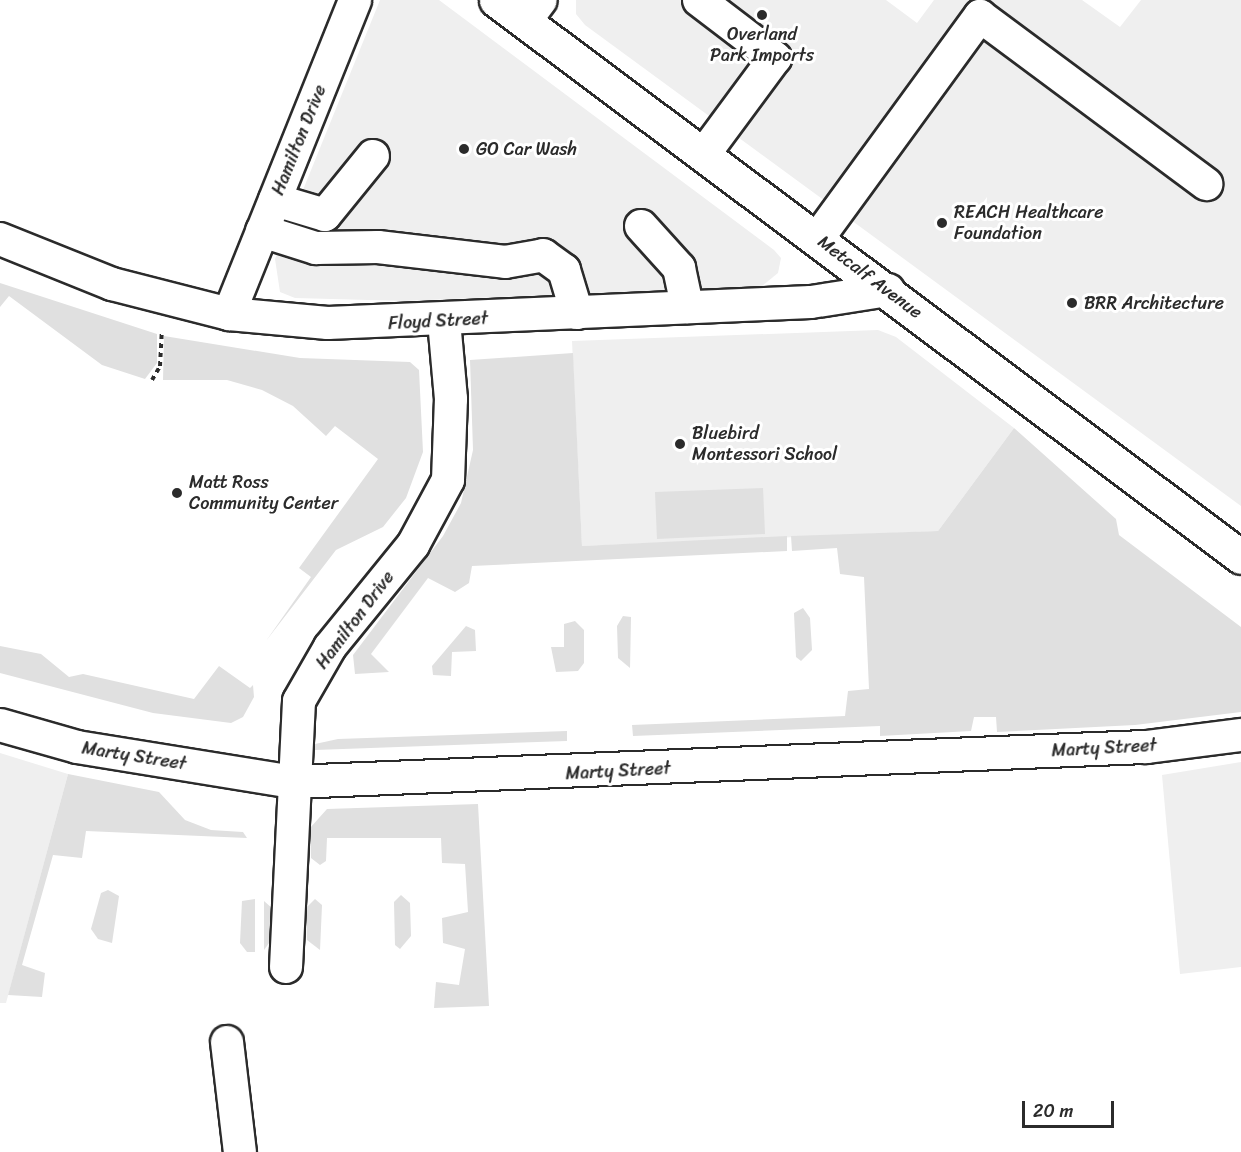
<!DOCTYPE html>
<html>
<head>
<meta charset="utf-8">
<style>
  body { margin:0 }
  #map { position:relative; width:1241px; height:1152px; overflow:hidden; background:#fff; font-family:Sriracha,sans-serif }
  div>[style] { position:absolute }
  .built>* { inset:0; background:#efefef }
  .green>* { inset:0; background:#e0e0e0 }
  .path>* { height:4px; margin-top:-2px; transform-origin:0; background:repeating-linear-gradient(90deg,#2b2b2b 0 4.5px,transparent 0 9px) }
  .roads { filter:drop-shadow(2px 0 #2b2b2b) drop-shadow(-2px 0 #2b2b2b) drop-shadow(0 2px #2b2b2b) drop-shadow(0 -2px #2b2b2b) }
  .minor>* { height:32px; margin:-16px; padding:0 16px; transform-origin:16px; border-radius:16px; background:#fff }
  .major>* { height:33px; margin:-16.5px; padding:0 16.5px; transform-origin:16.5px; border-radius:16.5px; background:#fff }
  .dots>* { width:16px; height:16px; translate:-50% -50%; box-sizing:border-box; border:3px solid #fff; border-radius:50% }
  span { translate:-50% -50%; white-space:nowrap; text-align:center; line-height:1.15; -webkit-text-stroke:6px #fff; paint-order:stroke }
  .poi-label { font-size:18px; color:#2b2b2b }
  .left { translate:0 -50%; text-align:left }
  .street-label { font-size:18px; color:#2b2b2b }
  .scale { position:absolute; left:1022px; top:1101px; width:92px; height:27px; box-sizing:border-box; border:3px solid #2b2b2b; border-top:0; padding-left:8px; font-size:18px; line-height:21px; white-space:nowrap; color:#2b2b2b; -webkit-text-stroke:4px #fff; paint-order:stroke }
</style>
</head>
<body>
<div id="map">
  <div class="built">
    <div style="clip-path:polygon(380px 0,439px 0,774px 250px,781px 258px,778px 273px,762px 286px,405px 301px,295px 298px,280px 292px,275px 259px)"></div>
    <div style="clip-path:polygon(576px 0,886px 0,917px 23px,934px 0,1082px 0,1120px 27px,1141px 0,1241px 0,1241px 506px,585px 25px,576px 14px)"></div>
    <div style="clip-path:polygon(878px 330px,896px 337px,1014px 428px,938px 531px,582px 546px,572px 341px)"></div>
    <div style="clip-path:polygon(0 753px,68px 774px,6px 1003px,0 1003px)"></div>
    <div style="clip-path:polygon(1241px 762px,1241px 967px,1180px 974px,1162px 775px)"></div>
  </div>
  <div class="green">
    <div style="clip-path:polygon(0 283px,157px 334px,157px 363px,145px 379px,102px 365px,9px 296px,0 307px)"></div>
    <div style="clip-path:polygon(164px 336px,300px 358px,410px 362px,419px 370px,423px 452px,406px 498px,383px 527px,336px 550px,266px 641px,311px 577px,299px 568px,378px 459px,335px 426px,326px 436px,293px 406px,262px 390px,227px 380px,163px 380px)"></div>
    <div style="clip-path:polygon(573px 353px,582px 546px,787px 536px,787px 551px,472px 566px,469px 583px,455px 592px,428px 578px,371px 654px,389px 672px,355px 674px,353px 655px,443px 536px,461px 503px,473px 450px,470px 360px)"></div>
    <div style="clip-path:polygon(1014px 428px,1116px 519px,1119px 535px,1241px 627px,1241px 712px,1135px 725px,997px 732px,996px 717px,974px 717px,971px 731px,880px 736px,880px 726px,633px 736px,632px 725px,845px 716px,848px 691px,869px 689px,864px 577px,840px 574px,837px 548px,792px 551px,791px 536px,938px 531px)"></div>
    <div style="clip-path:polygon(763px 488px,765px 534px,657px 539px,655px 492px)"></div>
    <div style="clip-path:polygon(803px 608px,810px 618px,812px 650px,801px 661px,796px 657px,794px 613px)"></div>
    <div style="clip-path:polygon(623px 616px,631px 617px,630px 668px,618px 658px,617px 626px)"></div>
    <div style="clip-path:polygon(575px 621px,584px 630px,584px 663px,578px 671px,556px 672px,551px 647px,564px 647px,564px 624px)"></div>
    <div style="clip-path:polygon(466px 626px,475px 630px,476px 651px,452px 652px,451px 676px,433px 675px,432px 666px)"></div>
    <div style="clip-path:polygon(0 646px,41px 654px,69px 677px,83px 674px,194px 699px,219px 666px,250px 688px,253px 685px,254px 697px,243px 717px,231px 723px,153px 713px,0 673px)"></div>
    <div style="clip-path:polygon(567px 731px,567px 741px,315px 750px,315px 744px,338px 739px)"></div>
    <div style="clip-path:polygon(68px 774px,159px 792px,185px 820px,211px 830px,243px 832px,247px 838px,86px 831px,82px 858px,53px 855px,22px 965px,45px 973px,42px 997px,8px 995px)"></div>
    <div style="clip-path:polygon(478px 804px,489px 1006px,434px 1008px,436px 982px,459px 985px,465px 949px,443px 943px,442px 918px,468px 912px,465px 864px,442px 863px,441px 838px,327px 838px,326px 861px,320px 865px,311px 858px,310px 828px,327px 809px)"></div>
    <div style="clip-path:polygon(108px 890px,119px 896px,112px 943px,98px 939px,91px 929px,101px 893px)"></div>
    <div style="clip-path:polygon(401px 895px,410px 903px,411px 936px,400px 949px,395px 945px,394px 902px)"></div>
    <div style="clip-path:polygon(255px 899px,255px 952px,247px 952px,240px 943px,242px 901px)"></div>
    <div style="clip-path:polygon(315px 899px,322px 905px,320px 950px,307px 940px,306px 908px)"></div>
    <div style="clip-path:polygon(264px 901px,273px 909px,272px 939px,264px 950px)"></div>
  </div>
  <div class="path">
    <div style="left:152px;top:380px;width:16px;rotate:-60deg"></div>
    <div style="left:160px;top:366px;width:36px;rotate:-87deg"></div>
  </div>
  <div class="roads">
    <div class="minor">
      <div style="left:699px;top:0;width:96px;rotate:37.3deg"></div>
      <div style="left:775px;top:58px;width:119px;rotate:126.5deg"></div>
      <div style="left:525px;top:21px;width:26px;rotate:-53deg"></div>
      <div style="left:275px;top:200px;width:52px;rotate:16.7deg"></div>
      <div style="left:325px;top:215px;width:76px;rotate:-50.9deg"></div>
      <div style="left:641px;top:226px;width:57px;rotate:47.9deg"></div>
      <div style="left:679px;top:268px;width:40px;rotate:78deg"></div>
      <div style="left:262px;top:231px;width:57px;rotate:17.5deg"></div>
      <div style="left:316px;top:248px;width:62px;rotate:-0.9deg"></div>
      <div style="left:378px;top:247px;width:128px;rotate:6.7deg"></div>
      <div style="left:505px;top:262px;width:39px;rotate:-10deg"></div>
      <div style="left:543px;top:255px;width:26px;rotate:36deg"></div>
      <div style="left:564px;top:270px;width:45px;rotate:73.2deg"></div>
      <div style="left:818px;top:238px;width:275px;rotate:-53.9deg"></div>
      <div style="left:980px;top:16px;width:282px;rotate:36.6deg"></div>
      <div style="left:0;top:239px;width:121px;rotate:21.9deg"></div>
      <div style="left:112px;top:284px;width:121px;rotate:14.4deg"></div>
      <div style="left:229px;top:314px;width:99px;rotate:5.2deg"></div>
      <div style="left:328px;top:323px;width:483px;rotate:-2.5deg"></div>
      <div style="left:811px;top:302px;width:78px;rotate:-8.9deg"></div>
      <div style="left:229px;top:314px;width:338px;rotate:-68.1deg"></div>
      <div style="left:0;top:725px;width:80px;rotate:15.9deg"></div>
      <div style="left:77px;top:747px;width:218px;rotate:9.2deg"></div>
      <div style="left:292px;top:782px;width:855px;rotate:-2.35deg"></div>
      <div style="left:1146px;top:747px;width:96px;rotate:-7.2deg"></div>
      <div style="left:286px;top:967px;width:266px;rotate:-87.2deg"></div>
      <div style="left:299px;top:701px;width:62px;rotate:-60.1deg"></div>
      <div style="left:330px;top:647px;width:132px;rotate:-50.9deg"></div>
      <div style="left:413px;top:545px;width:74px;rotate:-61.7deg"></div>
      <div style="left:448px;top:480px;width:81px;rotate:-87.9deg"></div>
      <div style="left:451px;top:399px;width:79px;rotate:-95.1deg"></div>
      <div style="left:227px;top:1042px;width:111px;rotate:83.3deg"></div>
    </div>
    <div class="major">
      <div style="left:496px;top:0;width:930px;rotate:36.78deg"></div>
    </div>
  </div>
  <div class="dots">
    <div style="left:762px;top:15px;background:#2b2b2b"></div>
    <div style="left:464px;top:149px;background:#2b2b2b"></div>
    <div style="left:942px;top:223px;background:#2b2b2b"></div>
    <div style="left:1072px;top:303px;background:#2b2b2b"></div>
    <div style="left:680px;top:444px;background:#2b2b2b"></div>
    <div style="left:177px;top:493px;background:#2b2b2b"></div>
  </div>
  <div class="poi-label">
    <span style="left:762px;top:45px">Overland<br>Park Imports</span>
    <span class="left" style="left:476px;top:149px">GO Car Wash</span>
    <span class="left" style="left:954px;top:223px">REACH Healthcare<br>Foundation</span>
    <span class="left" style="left:1084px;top:303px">BRR Architecture</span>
    <span class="left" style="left:692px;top:444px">Bluebird<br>Montessori School</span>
    <span class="left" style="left:189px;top:493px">Matt Ross<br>Community Center</span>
  </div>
  <div class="street-label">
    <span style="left:299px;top:140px;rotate:-68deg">Hamilton Drive</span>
    <span style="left:870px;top:277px;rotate:37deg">Metcalf Avenue</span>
    <span style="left:438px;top:321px;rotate:-3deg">Floyd Street</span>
    <span style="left:355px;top:620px;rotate:-53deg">Hamilton Drive</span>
    <span style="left:1104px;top:748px;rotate:-3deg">Marty Street</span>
    <span style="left:134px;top:756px;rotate:9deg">Marty Street</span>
    <span style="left:618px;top:771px;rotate:-3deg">Marty Street</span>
  </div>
  <div class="scale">20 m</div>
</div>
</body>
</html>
